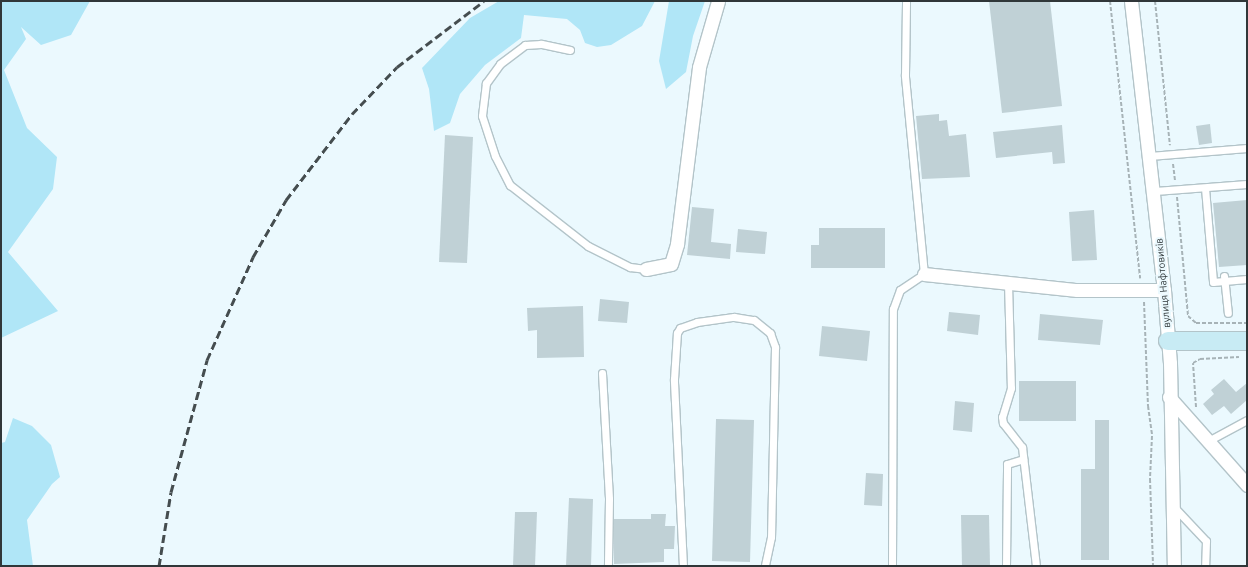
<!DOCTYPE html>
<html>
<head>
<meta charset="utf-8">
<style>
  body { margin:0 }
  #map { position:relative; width:1248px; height:567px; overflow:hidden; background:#ebf9fe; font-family:Ubuntu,sans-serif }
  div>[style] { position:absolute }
  .green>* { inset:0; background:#b0e6f7 }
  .building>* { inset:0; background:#c0d1d6 }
  .path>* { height:2px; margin-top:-1px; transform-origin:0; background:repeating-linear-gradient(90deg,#a7b3b7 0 4px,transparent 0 6px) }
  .roads { filter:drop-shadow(1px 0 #b3c4c9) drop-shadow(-1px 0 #b3c4c9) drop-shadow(0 1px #b3c4c9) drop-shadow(0 -1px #b3c4c9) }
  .service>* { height:7px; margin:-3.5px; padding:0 3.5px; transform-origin:3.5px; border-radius:3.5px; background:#fff }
  .minor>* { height:13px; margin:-6.5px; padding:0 6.5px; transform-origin:6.5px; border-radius:6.5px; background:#fff }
  .secondary>* { height:18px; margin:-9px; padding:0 9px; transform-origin:9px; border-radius:9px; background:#c8ebf4 }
  .rail>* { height:3px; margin-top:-1.5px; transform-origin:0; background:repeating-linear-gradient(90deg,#454d4f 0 8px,transparent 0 12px) }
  span { translate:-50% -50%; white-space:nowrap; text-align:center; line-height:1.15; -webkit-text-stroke:4px #ebf9fe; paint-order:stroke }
  .street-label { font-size:10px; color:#303739 }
  .frame { position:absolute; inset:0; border:2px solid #303739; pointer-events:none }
</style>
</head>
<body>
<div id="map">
  <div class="green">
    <div style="clip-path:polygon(1px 1px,90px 1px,71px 35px,41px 45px,21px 27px,26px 39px,4px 70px,27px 128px,57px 157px,53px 189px,8px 252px,58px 311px,1px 338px)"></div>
    <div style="clip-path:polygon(499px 1px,655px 1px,642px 26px,611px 45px,597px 47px,585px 43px,580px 30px,567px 19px,524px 15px,521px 38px,485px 65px,460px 94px,450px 123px,434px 131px,429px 89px,422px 68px,470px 18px)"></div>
    <div style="clip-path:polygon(669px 1px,705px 1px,693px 36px,686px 72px,666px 89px,659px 61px)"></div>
    <div style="clip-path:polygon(13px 418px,32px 426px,51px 445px,60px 477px,52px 484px,27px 520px,33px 566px,1px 566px,1px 443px,5px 442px)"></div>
  </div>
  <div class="building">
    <div style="clip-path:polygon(989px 1px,1050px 1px,1062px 106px,1002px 113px)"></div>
    <div style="clip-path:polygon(939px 114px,939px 121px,947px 120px,949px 136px,966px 134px,970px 177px,922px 179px,916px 116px)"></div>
    <div style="clip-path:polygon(1210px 124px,1212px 143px,1199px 145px,1196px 126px)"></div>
    <div style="clip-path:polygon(1062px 125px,1065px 163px,1053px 164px,1052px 152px,996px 158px,993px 132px)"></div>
    <div style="clip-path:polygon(445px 135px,473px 137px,467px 263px,439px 262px)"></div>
    <div style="clip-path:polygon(1247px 200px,1247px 265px,1219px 267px,1213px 203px)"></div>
    <div style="clip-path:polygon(692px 207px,714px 209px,711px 242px,731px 244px,730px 259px,687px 255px)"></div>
    <div style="clip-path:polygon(1094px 210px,1097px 260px,1072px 261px,1069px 212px)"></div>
    <div style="clip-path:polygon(819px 228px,885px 228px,885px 268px,811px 268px,811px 245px,819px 245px)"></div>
    <div style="clip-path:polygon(738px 229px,767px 232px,765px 254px,736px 252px)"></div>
    <div style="clip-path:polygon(600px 299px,629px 302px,627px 323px,598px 321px)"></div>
    <div style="clip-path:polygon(583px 306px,584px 357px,537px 358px,537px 330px,528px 331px,527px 308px)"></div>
    <div style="clip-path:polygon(949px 312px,980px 315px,978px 335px,947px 331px)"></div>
    <div style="clip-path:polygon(1040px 314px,1103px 320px,1100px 345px,1038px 340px)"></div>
    <div style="clip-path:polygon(822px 326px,870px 331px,867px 361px,819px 356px)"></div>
    <div style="clip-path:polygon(1224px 379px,1236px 392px,1247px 383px,1247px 400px,1231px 414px,1224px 406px,1212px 415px,1203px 404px,1214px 394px,1211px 390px)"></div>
    <div style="clip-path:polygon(1019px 381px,1076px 381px,1076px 421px,1019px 421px)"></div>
    <div style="clip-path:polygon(955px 401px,974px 403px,972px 432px,953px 430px)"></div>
    <div style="clip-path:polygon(716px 419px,754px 420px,750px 562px,712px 561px)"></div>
    <div style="clip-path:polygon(1095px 420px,1109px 420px,1109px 560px,1081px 560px,1081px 469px,1095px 469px)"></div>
    <div style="clip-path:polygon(866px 473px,883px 474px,882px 506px,864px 505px)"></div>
    <div style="clip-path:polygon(569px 498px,593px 499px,591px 566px,566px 566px)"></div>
    <div style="clip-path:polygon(515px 512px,537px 512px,535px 566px,513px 566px)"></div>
    <div style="clip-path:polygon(651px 514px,666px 514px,665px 526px,675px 526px,674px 549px,664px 549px,664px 562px,614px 564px,614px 519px,651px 519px)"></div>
    <div style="clip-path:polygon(961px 515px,989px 515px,990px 566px,962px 566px)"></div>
  </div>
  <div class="path">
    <div style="left:1110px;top:1px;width:279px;rotate:83.8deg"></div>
    <div style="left:1155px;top:1px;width:145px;rotate:84.1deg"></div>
    <div style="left:1173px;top:164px;width:17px;rotate:83deg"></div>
    <div style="left:1177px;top:197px;width:120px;rotate:84.7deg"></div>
    <div style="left:1188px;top:316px;width:11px;rotate:41deg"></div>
    <div style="left:1196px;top:323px;width:51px"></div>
    <div style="left:1144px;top:302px;width:104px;rotate:87.8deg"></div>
    <div style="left:1148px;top:406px;width:30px;rotate:82deg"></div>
    <div style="left:1152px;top:436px;width:43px;rotate:92.7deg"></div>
    <div style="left:1150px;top:479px;width:87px;rotate:88deg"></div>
    <div style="left:1196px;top:407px;width:44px;rotate:-93.9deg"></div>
    <div style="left:1193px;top:363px;width:8px;rotate:-30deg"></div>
    <div style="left:1200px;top:359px;width:39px;rotate:-3deg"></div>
  </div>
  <div class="roads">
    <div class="service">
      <div style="left:570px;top:50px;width:30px;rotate:-168deg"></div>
      <div style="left:541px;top:44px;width:16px;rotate:176deg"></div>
      <div style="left:525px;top:45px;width:31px;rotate:143deg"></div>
      <div style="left:500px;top:64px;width:24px;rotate:126deg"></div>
      <div style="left:486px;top:83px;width:33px;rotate:97deg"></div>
      <div style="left:482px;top:116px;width:42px;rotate:72deg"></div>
      <div style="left:495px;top:156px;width:33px;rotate:63deg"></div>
      <div style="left:510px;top:185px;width:99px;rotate:38deg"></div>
      <div style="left:588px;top:246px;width:47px;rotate:26.6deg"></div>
      <div style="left:630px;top:267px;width:16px;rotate:7deg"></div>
      <div style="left:1150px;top:156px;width:97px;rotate:-4.7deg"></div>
      <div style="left:1205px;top:188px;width:94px;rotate:85.1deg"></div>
      <div style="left:1213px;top:282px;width:34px;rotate:-5deg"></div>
      <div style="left:1155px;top:191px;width:92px;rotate:-4.4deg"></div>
      <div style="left:1224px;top:276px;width:37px;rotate:84deg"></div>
      <div style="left:1008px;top:283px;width:105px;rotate:88.4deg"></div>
      <div style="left:1011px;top:388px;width:30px;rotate:107deg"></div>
      <div style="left:1002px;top:417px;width:6px;rotate:81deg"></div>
      <div style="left:1003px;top:423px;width:31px;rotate:52deg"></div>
      <div style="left:1022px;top:447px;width:120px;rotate:83.3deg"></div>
      <div style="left:602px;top:373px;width:126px;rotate:86.8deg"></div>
      <div style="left:609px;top:499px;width:67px;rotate:90.9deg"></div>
      <div style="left:1208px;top:441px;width:44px;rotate:-28.3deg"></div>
      <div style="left:1173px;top:506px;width:48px;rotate:46.7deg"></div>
      <div style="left:1206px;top:541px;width:25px;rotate:92deg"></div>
      <div style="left:683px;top:566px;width:187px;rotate:-92.8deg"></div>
      <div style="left:674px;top:379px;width:46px;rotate:-86.3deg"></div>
      <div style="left:677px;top:333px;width:6px;rotate:-59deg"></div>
      <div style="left:680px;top:328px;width:18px;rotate:-19deg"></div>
      <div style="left:697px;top:322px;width:37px;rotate:-8deg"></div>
      <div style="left:734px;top:317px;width:20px;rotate:9deg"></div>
      <div style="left:754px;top:320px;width:21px;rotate:39deg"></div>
      <div style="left:770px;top:333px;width:15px;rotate:70deg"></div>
      <div style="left:775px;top:347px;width:190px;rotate:91.2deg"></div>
      <div style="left:771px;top:537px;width:30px;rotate:102deg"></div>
      <div style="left:892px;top:566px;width:257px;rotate:-89.8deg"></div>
      <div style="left:893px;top:309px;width:20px;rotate:-70deg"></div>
      <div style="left:900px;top:290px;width:29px;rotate:-34deg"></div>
      <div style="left:924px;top:274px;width:200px;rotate:-95.5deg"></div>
      <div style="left:905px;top:75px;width:74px;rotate:-89.2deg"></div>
      <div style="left:1006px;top:566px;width:102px;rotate:-89.4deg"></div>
      <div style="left:1007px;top:464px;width:17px;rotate:-17deg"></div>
    </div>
    <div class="minor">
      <div style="left:1131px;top:1px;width:291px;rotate:83.5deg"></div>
      <div style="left:1164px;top:290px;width:73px;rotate:85.3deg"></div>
      <div style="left:1170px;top:363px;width:203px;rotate:88.9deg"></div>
      <div style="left:646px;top:269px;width:25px;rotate:-11deg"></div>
      <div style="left:671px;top:264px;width:21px;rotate:-73deg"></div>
      <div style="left:677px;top:244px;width:178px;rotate:-82.9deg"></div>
      <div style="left:699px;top:67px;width:69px;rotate:-73.9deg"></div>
      <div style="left:924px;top:274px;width:154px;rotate:6deg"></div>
      <div style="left:1077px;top:290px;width:87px"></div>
      <div style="left:1169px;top:397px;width:118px;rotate:48.4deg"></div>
    </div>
    <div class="secondary">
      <div style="left:1168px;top:341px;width:79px"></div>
    </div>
  </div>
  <div class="rail">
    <div style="left:159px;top:566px;width:75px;rotate:-80.8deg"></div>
    <div style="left:171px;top:492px;width:137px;rotate:-74.7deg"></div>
    <div style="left:207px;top:360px;width:113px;rotate:-65.9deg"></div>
    <div style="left:253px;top:257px;width:66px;rotate:-59.9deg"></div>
    <div style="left:286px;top:200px;width:108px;rotate:-52.5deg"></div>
    <div style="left:352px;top:114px;width:65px;rotate:-46.2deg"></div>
    <div style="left:397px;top:67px;width:109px;rotate:-37.2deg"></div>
  </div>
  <div class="street-label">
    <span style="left:1163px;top:283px;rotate:-95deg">вулиця Нафтовиків</span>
  </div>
  <div class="frame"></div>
</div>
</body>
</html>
